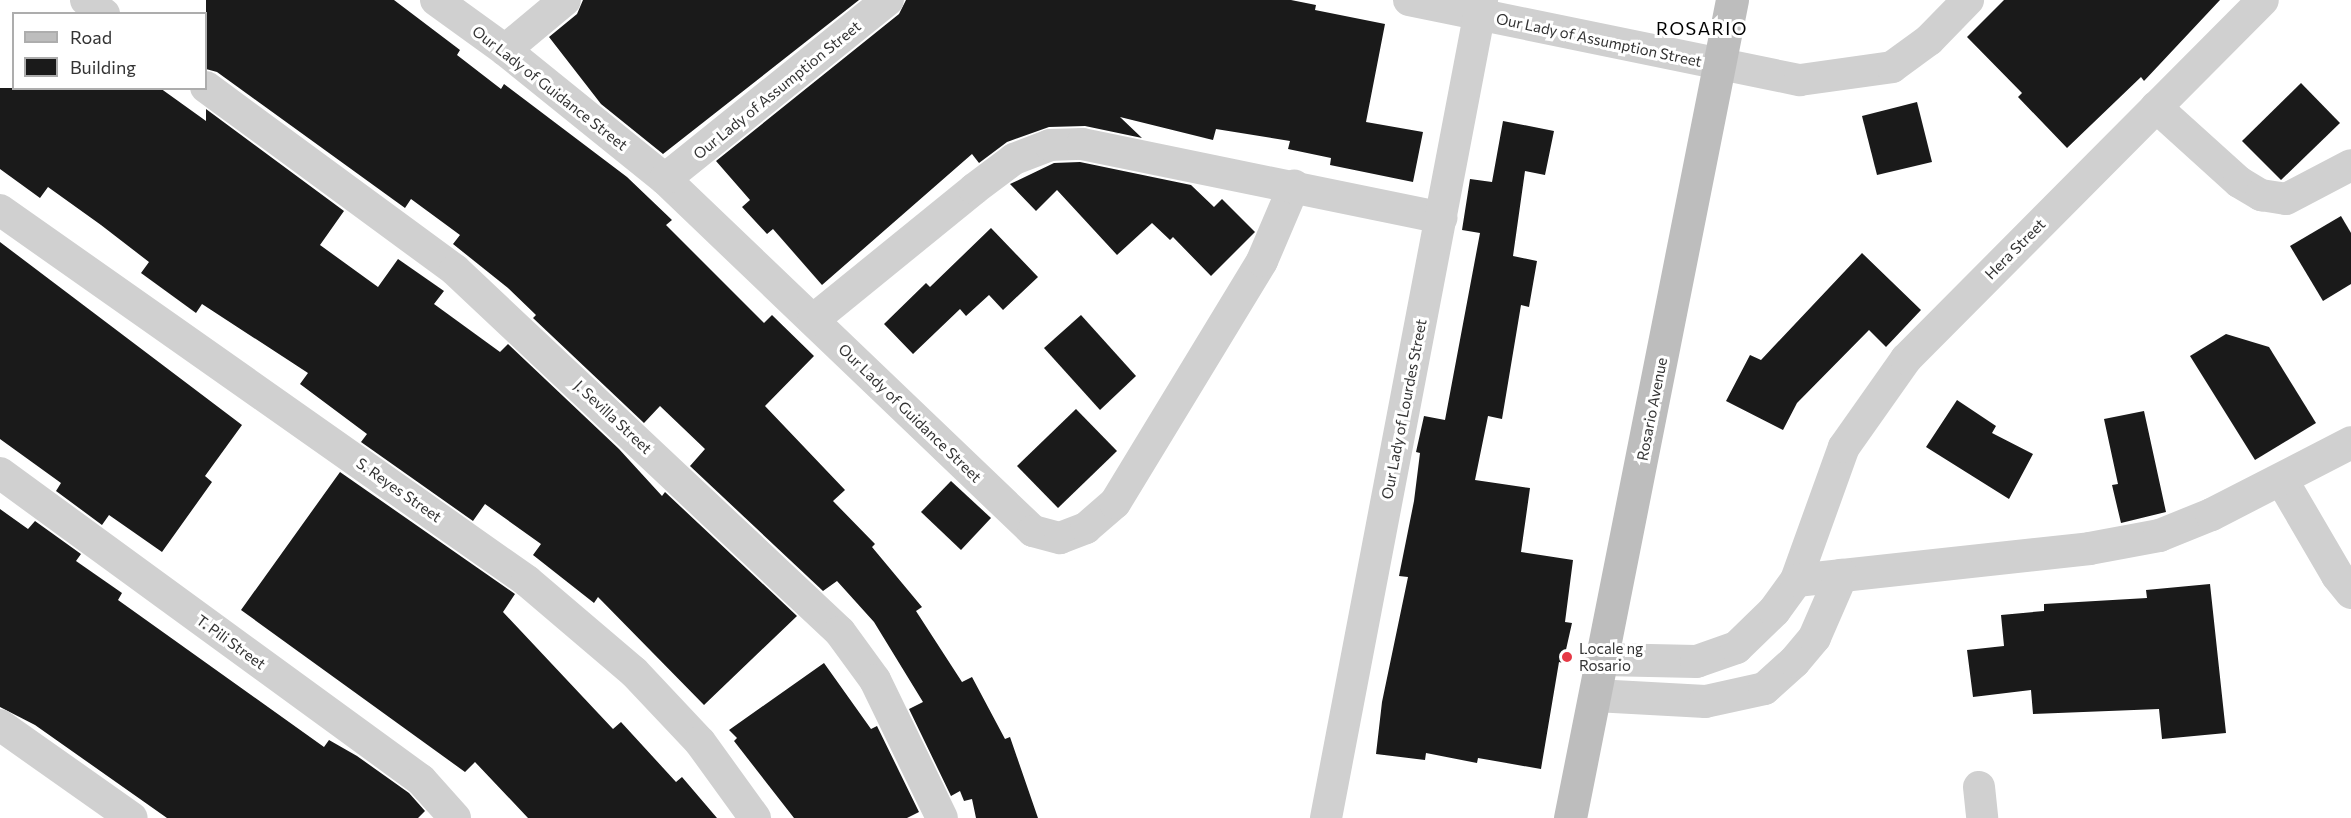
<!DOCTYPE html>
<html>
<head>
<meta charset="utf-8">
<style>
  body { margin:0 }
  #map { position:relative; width:2351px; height:818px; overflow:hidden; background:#fff; font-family:Commissioner,sans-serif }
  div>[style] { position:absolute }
  .building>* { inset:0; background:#1a1a1a }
  .minor>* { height:32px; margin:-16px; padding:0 16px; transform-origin:16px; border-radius:16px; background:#d0d0d0 }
  .tertiary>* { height:33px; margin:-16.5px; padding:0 16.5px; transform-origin:16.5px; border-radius:16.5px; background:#d0d0d0 }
  .secondary>* { height:33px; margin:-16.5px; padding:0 16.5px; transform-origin:16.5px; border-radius:16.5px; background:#bdbdbd }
  .dots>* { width:16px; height:16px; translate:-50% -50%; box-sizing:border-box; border:3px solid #fff; border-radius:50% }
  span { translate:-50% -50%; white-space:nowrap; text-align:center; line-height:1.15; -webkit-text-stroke:6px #fff; paint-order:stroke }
  .street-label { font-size:15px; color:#333 }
  .poi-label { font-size:15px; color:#333 }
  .left { translate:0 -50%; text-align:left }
  .quarter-label { font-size:18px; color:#000; letter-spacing:1.5px }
  .legend { position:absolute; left:12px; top:12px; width:195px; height:78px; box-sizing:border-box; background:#fff; border:2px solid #adadad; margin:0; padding:8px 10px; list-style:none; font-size:18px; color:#333 }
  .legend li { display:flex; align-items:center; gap:12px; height:30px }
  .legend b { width:30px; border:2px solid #adadad }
</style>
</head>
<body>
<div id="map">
  <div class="building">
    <div style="clip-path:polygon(206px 0,394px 0,460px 50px,457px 55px,501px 89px,504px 84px,627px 177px,672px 220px,666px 225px,764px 323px,772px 315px,814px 356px,765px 406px,845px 490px,833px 501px,875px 544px,872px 547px,922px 607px,916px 611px,962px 682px,972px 677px,1005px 739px,1010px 737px,1038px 818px,976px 818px,972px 799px,964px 801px,960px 791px,951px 796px,909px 709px,923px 702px,874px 622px,837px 581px,823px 591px,690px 466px,705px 449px,660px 406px,644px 423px,533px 318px,536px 315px,508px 288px,453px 244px,460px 235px,411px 199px,405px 208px,217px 72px,206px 69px)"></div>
    <div style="clip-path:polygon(583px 0,859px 0,663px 154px,601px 104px,549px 37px,577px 14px)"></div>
    <div style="clip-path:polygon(906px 0,1291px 0,1316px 5px,1315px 10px,1385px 24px,1366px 122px,1423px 132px,1413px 182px,1330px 165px,1331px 158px,1288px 149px,1290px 141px,1216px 129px,1213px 140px,1120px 117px,1142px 138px,1085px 126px,1049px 127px,1007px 142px,979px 163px,972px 154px,822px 285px,773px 229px,767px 234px,742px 207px,750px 200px,716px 161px,899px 14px)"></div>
    <div style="clip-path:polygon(2004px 0,2220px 0,2144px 81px,2141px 77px,2067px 148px,2018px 97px,2022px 93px,1967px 37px)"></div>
    <div style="clip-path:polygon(2301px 83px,2340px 123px,2281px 180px,2242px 141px)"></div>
    <div style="clip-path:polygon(0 88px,160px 88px,206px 121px,206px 109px,344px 211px,320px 245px,378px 287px,398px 259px,444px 291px,434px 304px,500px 352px,508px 344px,619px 449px,662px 496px,665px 492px,797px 616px,704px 705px,598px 597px,594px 603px,533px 555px,541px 544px,485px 504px,473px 521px,361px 442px,367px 434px,300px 384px,308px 373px,202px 304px,196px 313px,141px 273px,149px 262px,101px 225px,48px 187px,40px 198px,0 169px)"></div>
    <div style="clip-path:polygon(1917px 102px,1932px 162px,1877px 175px,1862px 116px)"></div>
    <div style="clip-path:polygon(1503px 121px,1554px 131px,1545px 175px,1525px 171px,1513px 256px,1537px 261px,1529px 307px,1521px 305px,1502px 419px,1488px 416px,1475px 480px,1530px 488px,1521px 552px,1573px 560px,1565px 622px,1572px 623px,1563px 663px,1559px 662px,1541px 769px,1478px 758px,1477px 763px,1426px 753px,1425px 760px,1376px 754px,1382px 702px,1408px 577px,1399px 576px,1414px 501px,1420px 453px,1416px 452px,1424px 416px,1445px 420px,1480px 233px,1462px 230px,1470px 179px,1492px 182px)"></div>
    <div style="clip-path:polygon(1080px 162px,1191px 185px,1214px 207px,1222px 199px,1255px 232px,1211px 276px,1173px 237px,1170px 240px,1152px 223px,1117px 255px,1057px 190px,1036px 211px,1010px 184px,1054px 163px)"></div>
    <div style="clip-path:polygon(2341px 216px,2351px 233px,2351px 284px,2323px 301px,2290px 246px)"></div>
    <div style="clip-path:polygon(991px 228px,1038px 277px,1003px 310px,989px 295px,966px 316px,960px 309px,913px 354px,884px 324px,926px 283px,930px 287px)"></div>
    <div style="clip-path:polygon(0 242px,242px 425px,205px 476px,212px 482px,162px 552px,109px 515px,102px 525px,56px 491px,61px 483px,0 439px)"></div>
    <div style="clip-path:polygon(1862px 253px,1921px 310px,1886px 347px,1869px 330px,1797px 403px,1783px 430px,1726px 401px,1750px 355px,1761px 360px)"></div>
    <div style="clip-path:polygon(1081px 315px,1136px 376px,1100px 410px,1044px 348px)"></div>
    <div style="clip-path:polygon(2226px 334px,2269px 347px,2316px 423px,2255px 460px,2190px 356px)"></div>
    <div style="clip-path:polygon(1957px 400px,1996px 426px,1992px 433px,2033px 454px,2009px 499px,1926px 447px)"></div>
    <div style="clip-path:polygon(1076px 409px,1117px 451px,1058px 508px,1017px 466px)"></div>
    <div style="clip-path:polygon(2144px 411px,2166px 512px,2121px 523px,2112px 485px,2118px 484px,2104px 419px)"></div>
    <div style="clip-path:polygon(340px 472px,515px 594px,503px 612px,613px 729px,621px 722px,676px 782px,682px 777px,717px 818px,528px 818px,475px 762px,465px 772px,241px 610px)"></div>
    <div style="clip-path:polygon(951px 481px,991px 518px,961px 550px,921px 512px)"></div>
    <div style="clip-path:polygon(0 509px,28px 529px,35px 521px,81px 554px,76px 561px,122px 593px,118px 600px,324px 747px,329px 740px,357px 756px,409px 793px,425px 811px,418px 818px,167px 818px,35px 725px,0 707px)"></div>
    <div style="clip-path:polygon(2210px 584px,2226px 733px,2162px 739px,2159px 709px,2033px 714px,2031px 690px,1973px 697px,1967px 650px,2004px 646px,2001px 615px,2044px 611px,2044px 604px,2147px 598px,2146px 590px)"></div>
    <div style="clip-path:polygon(824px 663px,871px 729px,877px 726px,919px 812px,907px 818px,794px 818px,734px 741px,737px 738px,729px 730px)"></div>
  </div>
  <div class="minor">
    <div style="left:86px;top:0;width:23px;rotate:38deg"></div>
    <div style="left:436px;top:0;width:85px;rotate:35.9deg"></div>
    <div style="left:505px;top:50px;width:206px;rotate:38.9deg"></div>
    <div style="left:665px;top:179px;width:509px;rotate:43.73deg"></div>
    <div style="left:1033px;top:531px;width:28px;rotate:15deg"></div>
    <div style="left:1060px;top:538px;width:28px;rotate:-21deg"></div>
    <div style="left:1086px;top:528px;width:38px;rotate:-41deg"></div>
    <div style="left:1115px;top:503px;width:283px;rotate:-58.7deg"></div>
    <div style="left:1262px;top:261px;width:82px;rotate:-66.9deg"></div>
    <div style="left:1409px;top:0;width:399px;rotate:11.6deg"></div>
    <div style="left:1800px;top:80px;width:93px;rotate:-8deg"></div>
    <div style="left:1892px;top:67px;width:46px;rotate:-36.1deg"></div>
    <div style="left:1929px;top:40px;width:56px;rotate:-45.7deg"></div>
    <div style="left:505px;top:50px;width:78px;rotate:-39.8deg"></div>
    <div style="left:206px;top:87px;width:309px;rotate:36.3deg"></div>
    <div style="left:455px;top:270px;width:528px;rotate:43.24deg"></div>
    <div style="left:840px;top:632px;width:59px;rotate:53.9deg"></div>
    <div style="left:875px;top:680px;width:153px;rotate:64.1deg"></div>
    <div style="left:2156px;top:107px;width:112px;rotate:42.1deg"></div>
    <div style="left:2239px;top:182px;width:26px;rotate:31deg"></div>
    <div style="left:2261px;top:195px;width:25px;rotate:9deg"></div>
    <div style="left:2286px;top:199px;width:73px;rotate:-27.6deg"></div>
    <div style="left:665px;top:179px;width:286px;rotate:-38.8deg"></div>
    <div style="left:0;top:210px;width:644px;rotate:35.14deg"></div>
    <div style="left:527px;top:581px;width:140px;rotate:40.4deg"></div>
    <div style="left:634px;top:672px;width:96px;rotate:46.7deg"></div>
    <div style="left:700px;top:742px;width:94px;rotate:54.1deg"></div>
    <div style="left:813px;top:320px;width:208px;rotate:-39.1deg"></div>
    <div style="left:974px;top:189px;width:50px;rotate:-36.9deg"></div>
    <div style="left:1014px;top:159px;width:39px;rotate:-21deg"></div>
    <div style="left:1050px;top:145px;width:32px;rotate:-2deg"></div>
    <div style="left:1082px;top:144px;width:367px;rotate:11.6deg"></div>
    <div style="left:0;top:473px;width:521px;rotate:36.1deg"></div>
    <div style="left:421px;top:780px;width:51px;rotate:48.2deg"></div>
    <div style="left:1796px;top:580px;width:141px;rotate:-70.2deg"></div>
    <div style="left:1844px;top:447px;width:108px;rotate:-54.8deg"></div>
    <div style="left:1906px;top:359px;width:506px;rotate:-45.16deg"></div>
    <div style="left:0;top:725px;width:161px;rotate:35.2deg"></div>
    <div style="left:1979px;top:787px;width:31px;rotate:84deg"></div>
    <div style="left:1326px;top:818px;width:833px;rotate:-79.2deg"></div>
  </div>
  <div class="tertiary">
    <div style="left:2281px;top:479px;width:111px;rotate:59.7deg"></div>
    <div style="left:2337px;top:575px;width:22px;rotate:51deg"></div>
    <div style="left:1602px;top:659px;width:94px;rotate:1.2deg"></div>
    <div style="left:1696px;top:661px;width:42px;rotate:-19.3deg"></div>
    <div style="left:1736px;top:647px;width:53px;rotate:-44.2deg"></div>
    <div style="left:1774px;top:610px;width:37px;rotate:-54deg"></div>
    <div style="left:1796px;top:580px;width:295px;rotate:-6.2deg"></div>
    <div style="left:2089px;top:548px;width:71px;rotate:-10.5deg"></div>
    <div style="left:2159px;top:535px;width:56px;rotate:-22deg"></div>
    <div style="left:2211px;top:514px;width:157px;rotate:-27.2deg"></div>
    <div style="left:1595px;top:695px;width:110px;rotate:3.1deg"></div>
    <div style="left:1705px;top:701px;width:60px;rotate:-12.4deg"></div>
    <div style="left:1764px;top:688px;width:40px;rotate:-42deg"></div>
    <div style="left:1794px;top:661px;width:31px;rotate:-50deg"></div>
    <div style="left:1814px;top:637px;width:68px;rotate:-66.5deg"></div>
  </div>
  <div class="secondary">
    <div style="left:1570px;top:818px;width:834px;rotate:-78.8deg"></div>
  </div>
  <div class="dots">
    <div style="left:1567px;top:657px;background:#e63946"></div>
  </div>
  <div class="street-label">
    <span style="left:1599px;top:40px;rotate:12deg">Our Lady of Assumption Street</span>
    <span style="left:550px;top:88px;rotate:38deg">Our Lady of Guidance Street</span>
    <span style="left:777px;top:90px;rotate:-39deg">Our Lady of Assumption Street</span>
    <span style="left:2015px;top:249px;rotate:-45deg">Hera Street</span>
    <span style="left:1404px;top:409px;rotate:-79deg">Our Lady of Lourdes Street</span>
    <span style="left:1652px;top:409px;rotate:-79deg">Rosario Avenue</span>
    <span style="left:910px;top:413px;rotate:44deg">Our Lady of Guidance Street</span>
    <span style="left:613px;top:417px;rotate:43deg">J. Sevilla Street</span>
    <span style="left:399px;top:490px;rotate:35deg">S. Reyes Street</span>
    <span style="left:231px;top:642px;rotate:36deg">T. Pili Street</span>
  </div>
  <div class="poi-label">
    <span class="left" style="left:1579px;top:657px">Locale ng<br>Rosario</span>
  </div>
  <div class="quarter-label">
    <span style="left:1702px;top:28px">ROSARIO</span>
  </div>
  <ul class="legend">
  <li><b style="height:8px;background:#bdbdbd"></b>Road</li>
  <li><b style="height:16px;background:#1a1a1a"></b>Building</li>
  </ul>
</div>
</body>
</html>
